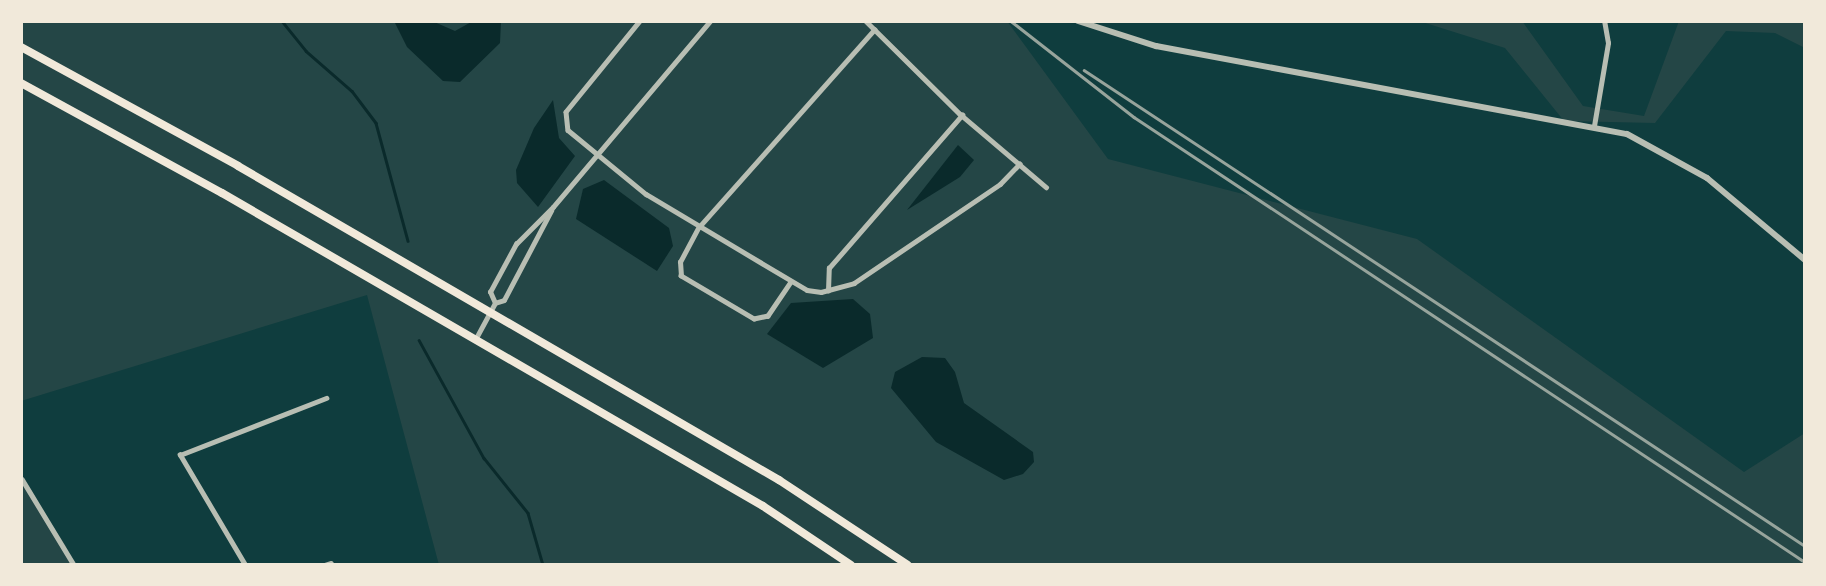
<!DOCTYPE html>
<html>
<head>
<meta charset="utf-8">
<style>
  body { margin:0 }
  #map { position:relative; width:1826px; height:586px; overflow:hidden; background:#0f3d3e; font-family:"Fira Sans Condensed",sans-serif }
  div>[style] { position:absolute }
  .green>* { inset:0; background:#244646 }
  .water>* { inset:0; background:#0a2a2b }
  .stream>* { height:2.5px; margin:-1.25px; padding:0 1.25px; transform-origin:1.25px; border-radius:1.25px; background:#0a2a2b }
  .minor>* { height:4.5px; margin:-2.25px; padding:0 2.25px; transform-origin:2.25px; border-radius:2.25px; background:#b8beb3 }
  .tertiary>* { height:6px; margin:-3px; padding:0 3px; transform-origin:3px; border-radius:3px; background:#b8beb3 }
  .trunk>* { height:8px; margin:-4px; padding:0 4px; transform-origin:4px; border-radius:4px; background:#f1e9da }
  .rail>* { height:2.5px; margin:-1.25px; padding:0 1.25px; transform-origin:1.25px; border-radius:1.25px; background:#97a49c }
  span { translate:-50% -50%; white-space:nowrap; text-align:center; line-height:1.15; -webkit-text-stroke:5px #f1e9da; paint-order:stroke }
  .frame { position:absolute; inset:0; border:23px solid #f1e9da; pointer-events:none }
</style>
</head>
<body>
<div id="map">
  <div class="green">
    <div style="clip-path:polygon(21px 21px,1007px 21px,1108px 159px,1417px 239px,1744px 472px,1805px 433px,1805px 565px,439px 565px,367px 295px,21px 401px)"></div>
    <div style="clip-path:polygon(1419px 21px,1522px 21px,1583px 106px,1644px 116px,1679px 21px,1805px 21px,1805px 48px,1775px 33px,1726px 31px,1655px 123px,1564px 121px,1505px 48px)"></div>
    <div style="clip-path:polygon(21px 479px,66px 546px,73px 565px,21px 565px)"></div>
  </div>
  <div class="water">
    <div style="clip-path:polygon(394px 21px,432px 21px,455px 31px,473px 21px,501px 21px,500px 43px,460px 82px,443px 81px,407px 47px)"></div>
    <div style="clip-path:polygon(553px 100px,559px 138px,575px 156px,538px 207px,517px 183px,516px 170px,534px 128px)"></div>
    <div style="clip-path:polygon(958px 145px,974px 160px,960px 177px,907px 210px)"></div>
    <div style="clip-path:polygon(604px 180px,669px 228px,673px 246px,657px 271px,576px 219px,583px 189px)"></div>
    <div style="clip-path:polygon(853px 299px,870px 314px,873px 338px,823px 368px,767px 334px,791px 303px)"></div>
    <div style="clip-path:polygon(922px 357px,945px 358px,955px 372px,964px 403px,1033px 452px,1034px 462px,1023px 474px,1004px 480px,936px 442px,891px 388px,895px 372px)"></div>
  </div>
  <div class="stream">
    <div style="left:282px;top:21px;width:38px;rotate:51deg"></div>
    <div style="left:306px;top:51px;width:61px;rotate:41deg"></div>
    <div style="left:352px;top:91px;width:40px;rotate:53deg"></div>
    <div style="left:376px;top:123px;width:122px;rotate:74.8deg"></div>
    <div style="left:419px;top:340px;width:135px;rotate:61.2deg"></div>
    <div style="left:484px;top:458px;width:70px;rotate:51.3deg"></div>
    <div style="left:528px;top:513px;width:54px;rotate:73.9deg"></div>
  </div>
  <div class="minor">
    <div style="left:640px;top:21px;width:117px;rotate:129.1deg"></div>
    <div style="left:566px;top:112px;width:18px;rotate:84deg"></div>
    <div style="left:568px;top:130px;width:101px;rotate:39.4deg"></div>
    <div style="left:646px;top:194px;width:187px;rotate:30.8deg"></div>
    <div style="left:807px;top:290px;width:14px;rotate:8deg"></div>
    <div style="left:821px;top:292px;width:34px;rotate:-15deg"></div>
    <div style="left:854px;top:283px;width:176px;rotate:-34.1deg"></div>
    <div style="left:1000px;top:184px;width:28px;rotate:-46deg"></div>
    <div style="left:866px;top:21px;width:132px;rotate:44.7deg"></div>
    <div style="left:960px;top:114px;width:113px;rotate:40.3deg"></div>
    <div style="left:1594px;top:126px;width:84px;rotate:-80.4deg"></div>
    <div style="left:1608px;top:43px;width:22px;rotate:-100deg"></div>
    <div style="left:791px;top:282px;width:41px;rotate:124.1deg"></div>
    <div style="left:768px;top:316px;width:14px;rotate:168deg"></div>
    <div style="left:754px;top:319px;width:85px;rotate:-149.5deg"></div>
    <div style="left:681px;top:276px;width:14px;rotate:-94deg"></div>
    <div style="left:680px;top:262px;width:40px;rotate:-62deg"></div>
    <div style="left:699px;top:227px;width:264px;rotate:-48.4deg"></div>
    <div style="left:828px;top:291px;width:23px;rotate:-88deg"></div>
    <div style="left:829px;top:268px;width:203px;rotate:-49deg"></div>
    <div style="left:495px;top:303px;width:12px;rotate:-114deg"></div>
    <div style="left:490px;top:292px;width:55px;rotate:-61.6deg"></div>
    <div style="left:516px;top:244px;width:52px;rotate:-45deg"></div>
    <div style="left:553px;top:207px;width:243px;rotate:-49.8deg"></div>
    <div style="left:475px;top:340px;width:42px;rotate:-61.6deg"></div>
    <div style="left:495px;top:303px;width:9px;rotate:-18deg"></div>
    <div style="left:504px;top:300px;width:101px;rotate:-62.2deg"></div>
    <div style="left:22px;top:479px;width:100px;rotate:58.8deg"></div>
    <div style="left:245px;top:565px;width:128px;rotate:-120.6deg"></div>
    <div style="left:180px;top:455px;width:157px;rotate:-21.3deg"></div>
    <div style="left:325px;top:565px;width:6px;rotate:-18deg"></div>
  </div>
  <div class="tertiary">
    <div style="left:1078px;top:21px;width:82px;rotate:17.8deg"></div>
    <div style="left:1156px;top:46px;width:479px;rotate:10.6deg"></div>
    <div style="left:1627px;top:134px;width:91px;rotate:28.8deg"></div>
    <div style="left:1707px;top:178px;width:128px;rotate:39.9deg"></div>
  </div>
  <div class="trunk">
    <div style="left:21px;top:47px;width:247px;rotate:28.7deg"></div>
    <div style="left:238px;top:166px;width:626px;rotate:30.13deg"></div>
    <div style="left:779px;top:480px;width:154px;rotate:33.4deg"></div>
    <div style="left:21px;top:83px;width:229px;rotate:28.7deg"></div>
    <div style="left:222px;top:193px;width:625px;rotate:30.05deg"></div>
    <div style="left:763px;top:506px;width:106px;rotate:33.8deg"></div>
  </div>
  <div class="rail">
    <div style="left:1011px;top:21px;width:156px;rotate:38deg"></div>
    <div style="left:1134px;top:117px;width:805px;rotate:33.55deg"></div>
    <div style="left:1084px;top:70px;width:864px;rotate:33.43deg"></div>
  </div>
  <div class="frame"></div>
</div>
</body>
</html>
